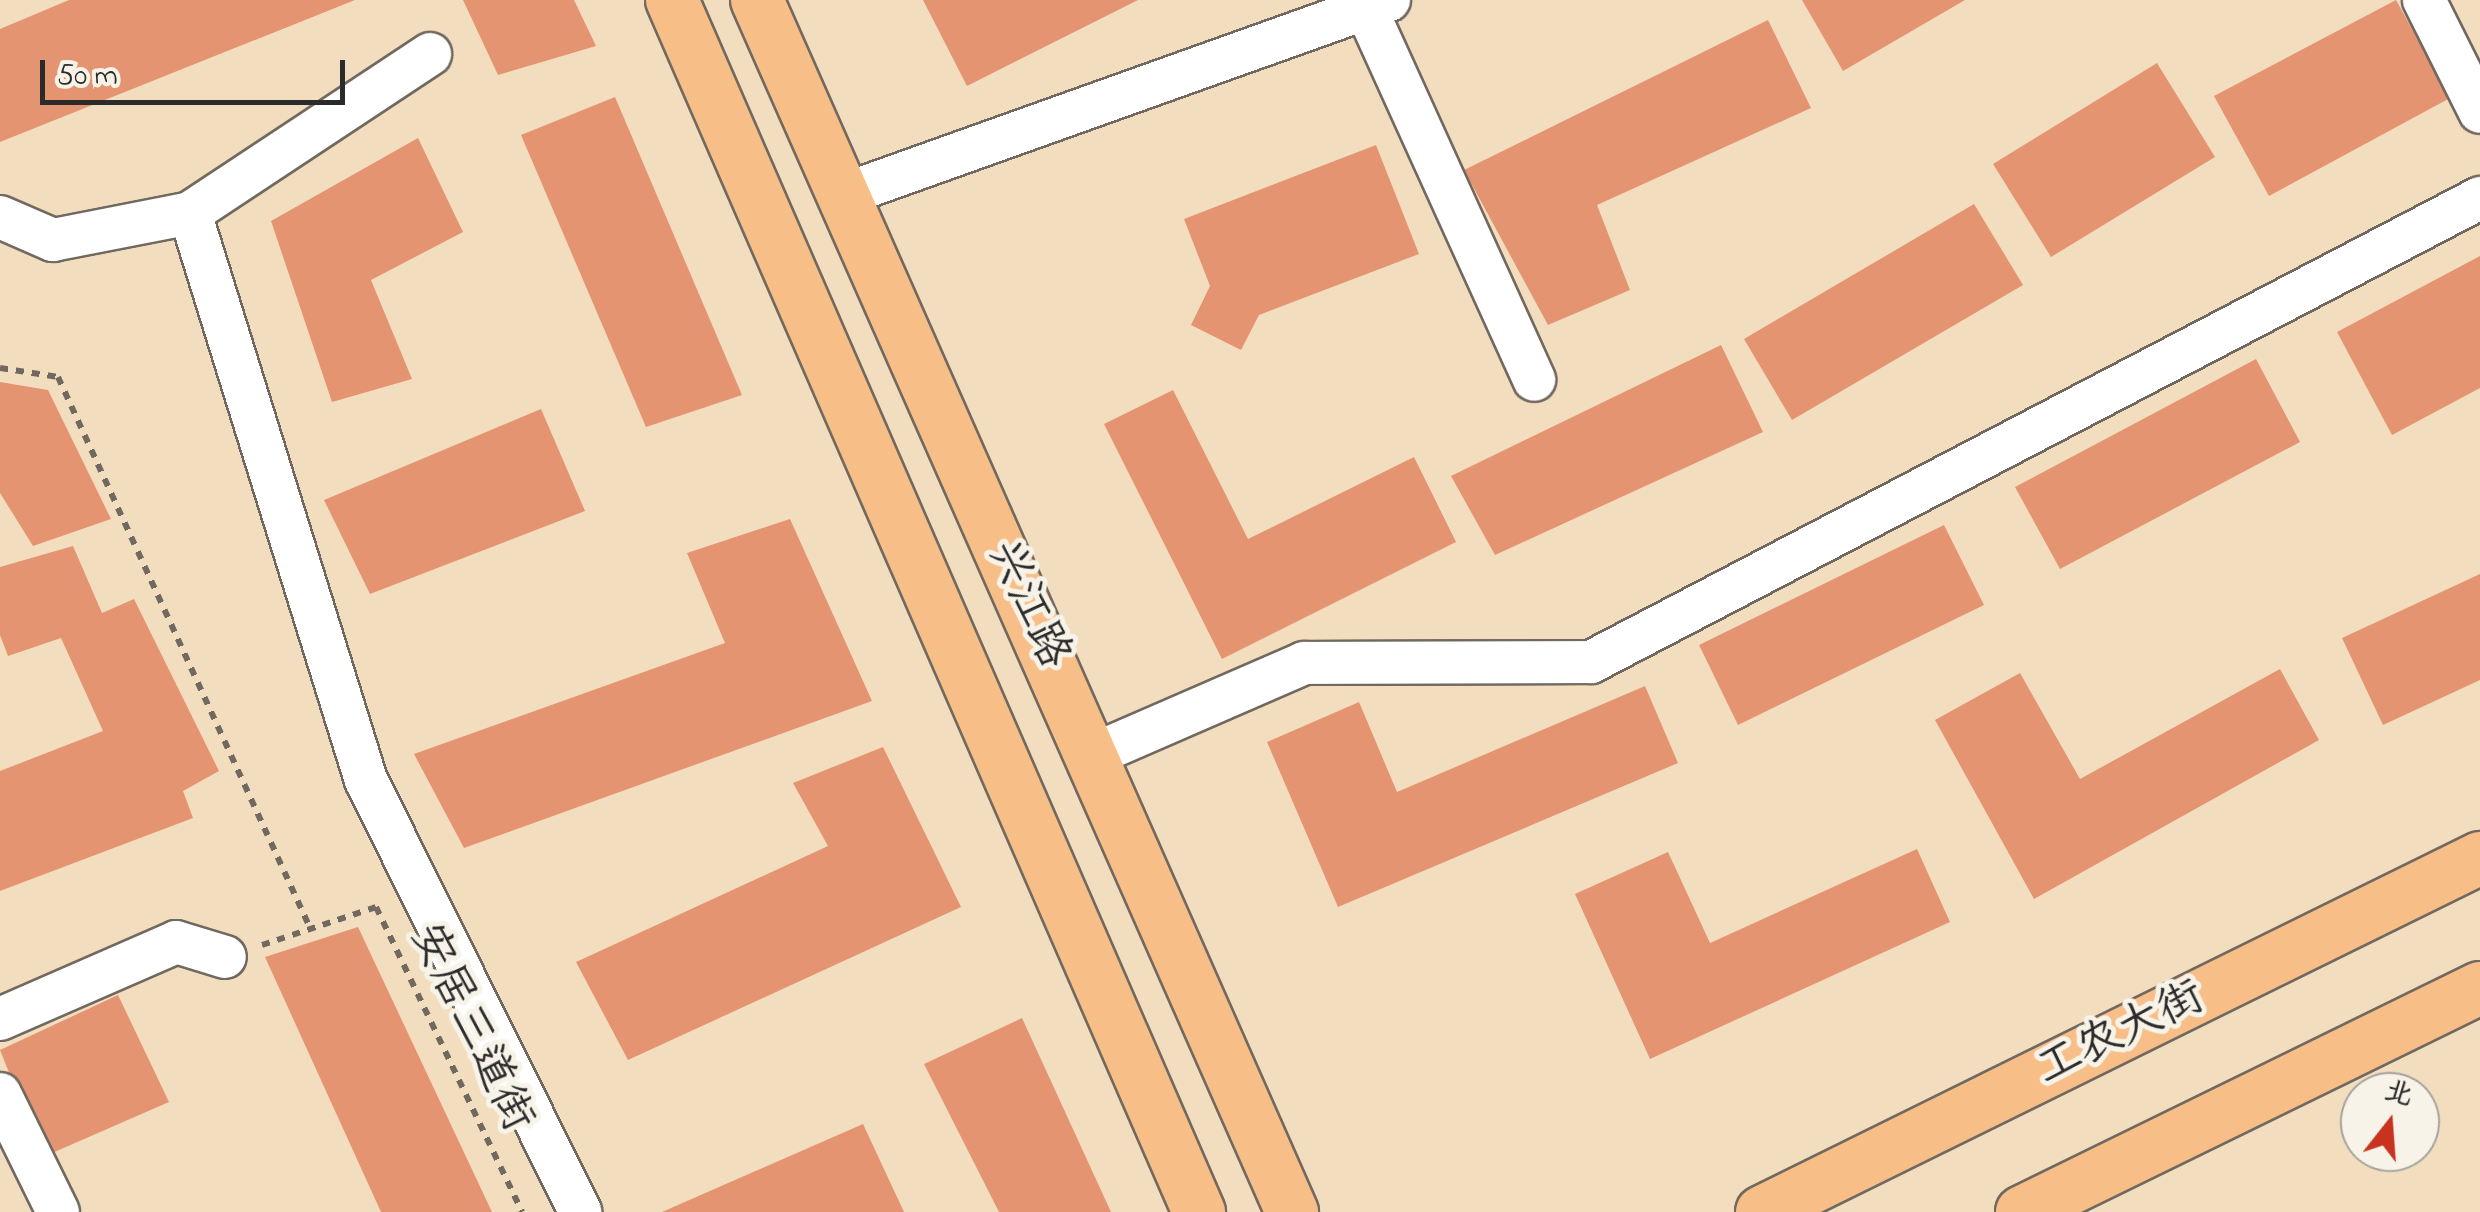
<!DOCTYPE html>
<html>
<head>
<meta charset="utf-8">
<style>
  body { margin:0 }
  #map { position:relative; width:2480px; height:1212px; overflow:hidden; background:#f3ddbf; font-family:"Indie Flower","LXGW WenKai TC",sans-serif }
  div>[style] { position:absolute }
  .building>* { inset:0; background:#e59472 }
  .path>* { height:6px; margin-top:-3px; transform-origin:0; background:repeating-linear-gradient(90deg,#71695f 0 8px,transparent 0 16px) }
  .roads { filter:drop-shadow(2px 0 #71695f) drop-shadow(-2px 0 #71695f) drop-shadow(0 2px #71695f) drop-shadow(0 -2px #71695f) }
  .minor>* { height:42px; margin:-21px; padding:0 21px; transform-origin:21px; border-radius:21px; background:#fff }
  .major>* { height:52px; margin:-26px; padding:0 26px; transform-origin:26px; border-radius:26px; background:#f7be88 }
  span { translate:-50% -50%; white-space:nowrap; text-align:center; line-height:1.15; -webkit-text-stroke:10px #f7f3e8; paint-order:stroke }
  .street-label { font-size:45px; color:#2b2b2b }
  .north { position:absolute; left:2340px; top:1072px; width:100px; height:100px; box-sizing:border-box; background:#f7f3e8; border:2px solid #a5a39c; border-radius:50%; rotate:17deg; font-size:28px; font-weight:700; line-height:40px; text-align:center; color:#2b2b2b }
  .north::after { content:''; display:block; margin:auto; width:35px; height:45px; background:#c8321e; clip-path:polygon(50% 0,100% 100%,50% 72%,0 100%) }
  .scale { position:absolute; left:40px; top:60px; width:305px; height:45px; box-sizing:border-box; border:5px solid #2b2b2b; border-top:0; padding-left:12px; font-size:30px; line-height:35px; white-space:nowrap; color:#2b2b2b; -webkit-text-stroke:8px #f7f3e8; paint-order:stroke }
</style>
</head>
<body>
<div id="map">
  <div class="building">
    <div style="clip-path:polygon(69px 0,355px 0,0 142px,0 29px)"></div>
    <div style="clip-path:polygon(463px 0,574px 0,596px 46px,498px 75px)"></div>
    <div style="clip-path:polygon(923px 0,1138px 0,967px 86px)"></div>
    <div style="clip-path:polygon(1802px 0,1965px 0,1843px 71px)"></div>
    <div style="clip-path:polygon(2396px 0,2450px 98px,2269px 196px,2214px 96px)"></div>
    <div style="clip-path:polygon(1768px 20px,1811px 108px,1597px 205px,1630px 290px,1548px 325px,1464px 170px)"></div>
    <div style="clip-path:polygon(2157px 63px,2215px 157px,2051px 257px,1993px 164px)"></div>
    <div style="clip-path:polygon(615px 97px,742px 395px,646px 427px,521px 135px)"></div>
    <div style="clip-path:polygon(418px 138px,463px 232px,371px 280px,412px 379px,332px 402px,271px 221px)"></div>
    <div style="clip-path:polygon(1376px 145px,1419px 254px,1259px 315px,1241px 350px,1191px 325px,1210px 286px,1184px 219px)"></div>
    <div style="clip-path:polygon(1974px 204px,2023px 285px,1792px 420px,1744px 339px)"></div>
    <div style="clip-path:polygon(2480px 256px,2480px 388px,2392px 435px,2337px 332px)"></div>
    <div style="clip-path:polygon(1721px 345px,1763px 432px,1495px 555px,1451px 476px)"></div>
    <div style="clip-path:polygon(2256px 359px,2300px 442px,2060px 569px,2015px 487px)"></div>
    <div style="clip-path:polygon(0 382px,48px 390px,111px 519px,33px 546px,0 493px)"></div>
    <div style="clip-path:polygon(1173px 390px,1248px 539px,1414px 457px,1456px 542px,1222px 659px,1104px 424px)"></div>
    <div style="clip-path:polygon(541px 409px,585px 511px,370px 594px,324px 500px)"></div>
    <div style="clip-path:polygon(790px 519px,872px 701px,464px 848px,414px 754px,725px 643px,687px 553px)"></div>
    <div style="clip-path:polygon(1944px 525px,1984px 605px,1738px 725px,1699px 645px)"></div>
    <div style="clip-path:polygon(73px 546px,102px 613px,134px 599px,219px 771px,183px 791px,193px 818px,0 891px,0 771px,103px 731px,61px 638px,8px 656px,0 635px,0 567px)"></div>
    <div style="clip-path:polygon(2480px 574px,2480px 680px,2383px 725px,2342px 638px)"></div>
    <div style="clip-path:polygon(2280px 669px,2319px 740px,2034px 899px,1935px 720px,2020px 673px,2080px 779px)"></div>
    <div style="clip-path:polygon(1645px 686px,1678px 763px,1338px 907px,1267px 742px,1359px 702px,1397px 792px)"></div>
    <div style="clip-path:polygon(883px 747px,961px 907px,628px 1060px,576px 962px,828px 846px,793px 783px)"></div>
    <div style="clip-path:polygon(1917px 849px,1950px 922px,1650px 1059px,1575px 894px,1668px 852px,1710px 943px)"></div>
    <div style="clip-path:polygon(358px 927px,492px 1212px,381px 1212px,265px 957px)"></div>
    <div style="clip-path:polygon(118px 995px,169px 1102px,43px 1157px,0 1050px)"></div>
    <div style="clip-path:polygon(1022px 1018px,1111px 1212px,999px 1212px,924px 1064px)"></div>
    <div style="clip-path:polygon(863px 1124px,904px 1212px,662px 1212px)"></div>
  </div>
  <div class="path">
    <div style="left:0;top:368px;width:59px;rotate:8.8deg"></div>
    <div style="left:58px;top:377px;width:606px;rotate:65.42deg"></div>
    <div style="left:262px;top:945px;width:120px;rotate:-18.4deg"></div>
    <div style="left:376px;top:907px;width:338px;rotate:64.4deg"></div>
  </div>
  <div class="roads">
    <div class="minor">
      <div style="left:1362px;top:0;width:417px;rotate:65.6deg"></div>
      <div style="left:2424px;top:0;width:125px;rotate:63.4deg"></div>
      <div style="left:840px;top:196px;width:583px;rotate:-19.65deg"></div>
      <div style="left:190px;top:213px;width:288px;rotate:-33.5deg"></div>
      <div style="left:0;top:217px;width:58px;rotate:23.5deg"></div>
      <div style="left:53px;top:240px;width:140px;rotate:-11.1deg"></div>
      <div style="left:190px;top:213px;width:594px;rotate:72.76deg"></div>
      <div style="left:366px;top:780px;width:482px;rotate:63.6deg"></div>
      <div style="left:1095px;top:754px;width:228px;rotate:-23.5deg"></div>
      <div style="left:1304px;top:663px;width:287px;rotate:-0.2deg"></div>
      <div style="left:1591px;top:662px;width:1003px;rotate:-27.56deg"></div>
      <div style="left:0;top:1019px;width:192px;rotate:-23.6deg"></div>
      <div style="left:176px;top:942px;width:51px;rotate:17deg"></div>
      <div style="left:0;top:1094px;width:131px;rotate:63.8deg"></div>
    </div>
    <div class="major">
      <div style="left:672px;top:0;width:1322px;rotate:66.5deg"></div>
      <div style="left:757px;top:0;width:1325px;rotate:66.18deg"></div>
      <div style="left:1762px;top:1212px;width:801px;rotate:-26.24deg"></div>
      <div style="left:2022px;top:1212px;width:510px;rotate:-26.06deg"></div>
    </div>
  </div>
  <div class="street-label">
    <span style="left:1027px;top:605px;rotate:65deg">兴江路</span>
    <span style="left:470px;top:1028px;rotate:64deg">安居三道街</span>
    <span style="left:2121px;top:1035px;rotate:-26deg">工农大街</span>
  </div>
  <div class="north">北</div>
  <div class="scale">50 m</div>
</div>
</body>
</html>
